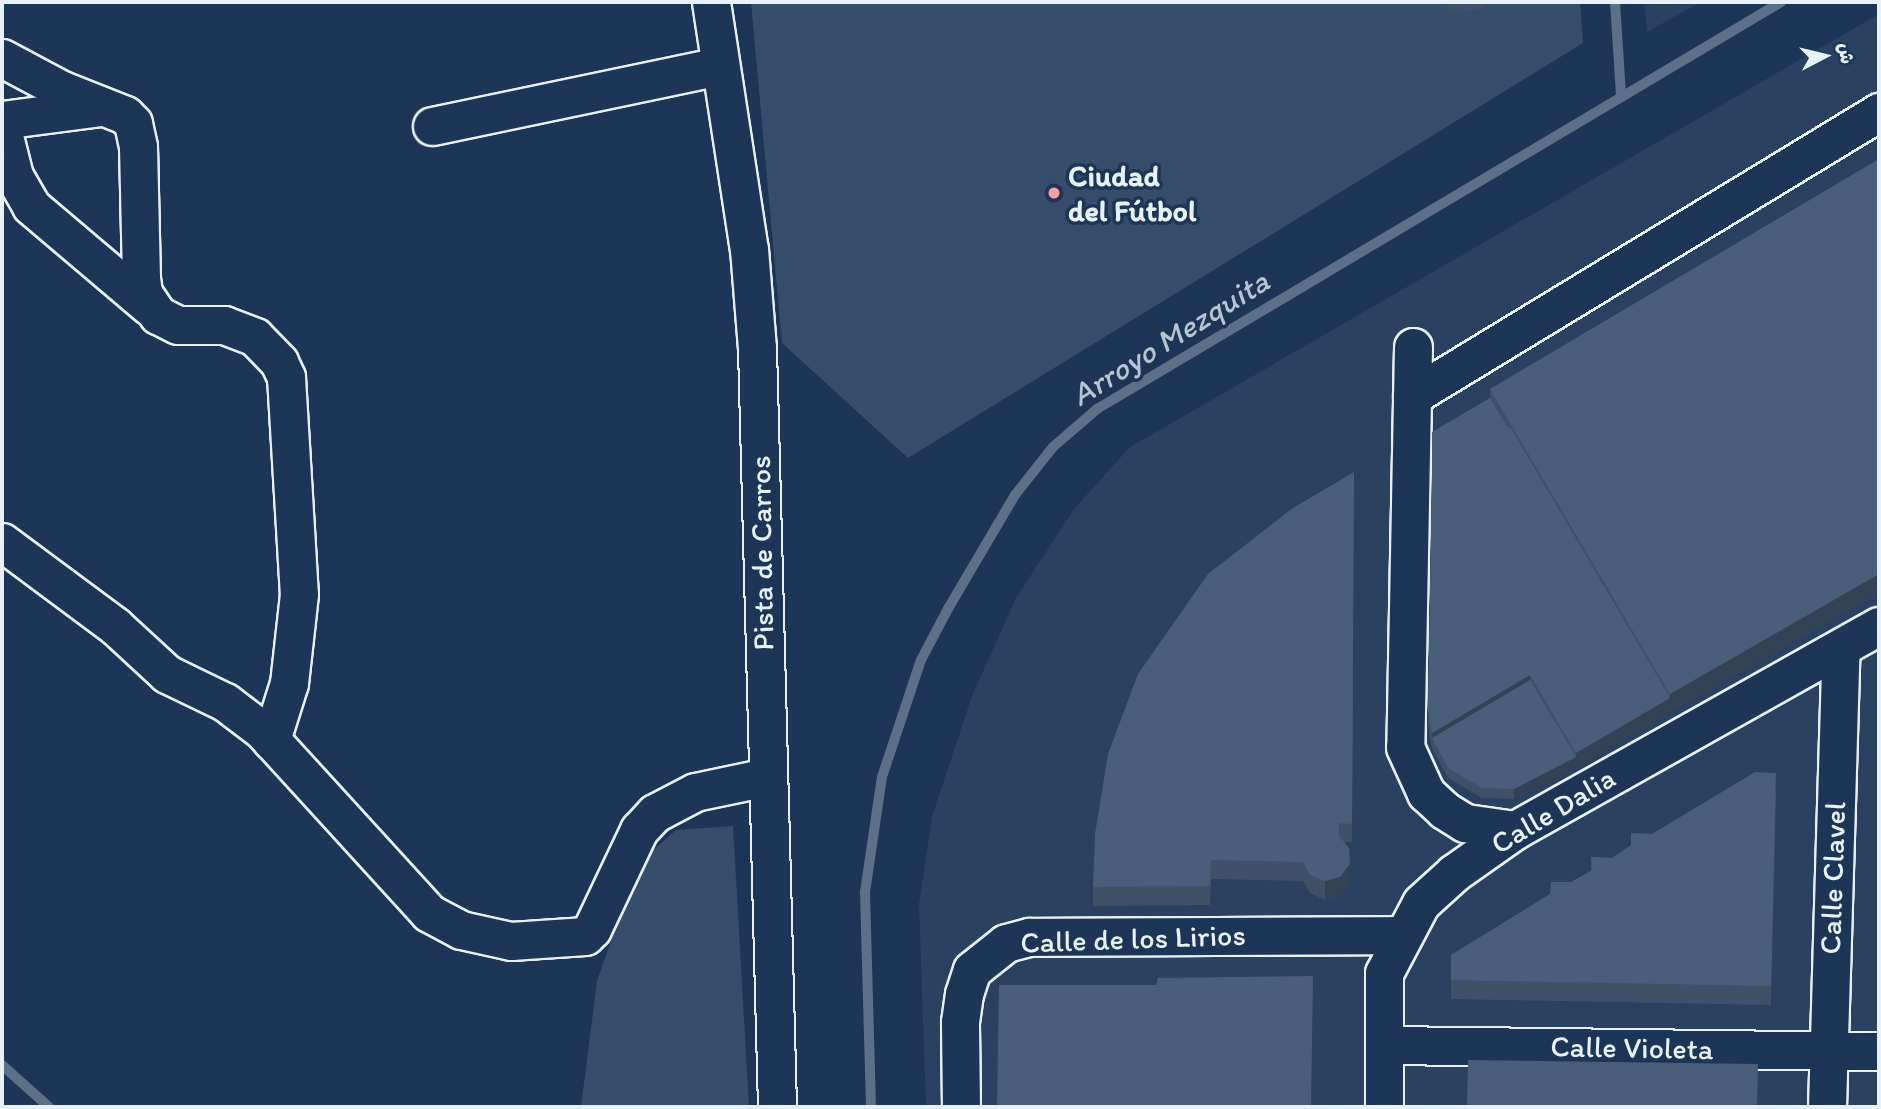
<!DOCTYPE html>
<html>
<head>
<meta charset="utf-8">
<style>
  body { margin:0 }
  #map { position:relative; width:1881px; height:1109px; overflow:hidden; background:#1d3557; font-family:Itim,"Playpen Sans Arabic",sans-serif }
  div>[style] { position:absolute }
  .built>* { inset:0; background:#2a4162 }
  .green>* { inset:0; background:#374d6c }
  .stream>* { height:10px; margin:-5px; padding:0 5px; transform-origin:5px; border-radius:5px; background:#5d7089 }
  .roads { filter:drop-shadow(2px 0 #e8f1f8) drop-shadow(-2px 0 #e8f1f8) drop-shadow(0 2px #e8f1f8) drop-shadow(0 -2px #e8f1f8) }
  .minor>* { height:37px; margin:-18.5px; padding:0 18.5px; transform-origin:18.5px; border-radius:18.5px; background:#1d3557 }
  .wall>* { inset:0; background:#3f5169 }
  .shaded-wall>* { inset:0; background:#334255 }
  .building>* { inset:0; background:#495e7a }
  .dots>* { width:19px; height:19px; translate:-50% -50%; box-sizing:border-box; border:4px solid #1d3557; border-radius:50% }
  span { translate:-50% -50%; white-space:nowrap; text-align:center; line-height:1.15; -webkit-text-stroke:7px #1d3557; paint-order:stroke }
  .poi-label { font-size:30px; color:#e8f1f8; font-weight:700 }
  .left { translate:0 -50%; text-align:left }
  .street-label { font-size:30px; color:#e8f1f8 }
  .water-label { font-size:32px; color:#b7c4d1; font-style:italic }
  .frame { position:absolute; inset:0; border:4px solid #e8f1f8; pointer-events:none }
  .north { position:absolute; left:1790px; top:21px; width:70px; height:70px; -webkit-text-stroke:5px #1d3557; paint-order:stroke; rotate:83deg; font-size:19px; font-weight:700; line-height:28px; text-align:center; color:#e8f1f8 }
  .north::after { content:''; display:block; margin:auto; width:24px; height:32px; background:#e8f1f8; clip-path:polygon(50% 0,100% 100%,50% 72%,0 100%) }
</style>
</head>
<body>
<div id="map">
  <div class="built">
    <div style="clip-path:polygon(1644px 2px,1701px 2px,1647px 32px)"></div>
    <div style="clip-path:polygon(1879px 14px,1879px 1107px,926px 1107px,919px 904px,932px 817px,972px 696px,1016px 598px,1074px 509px,1130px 447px)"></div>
  </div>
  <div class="green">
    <div style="clip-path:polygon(751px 2px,1580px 2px,1583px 43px,908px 458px,782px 343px)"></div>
    <div style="clip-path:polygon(733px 826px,749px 1107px,581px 1107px,597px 981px,638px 864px,676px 830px)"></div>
  </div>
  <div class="stream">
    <div style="left:1615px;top:2px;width:94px;rotate:86.3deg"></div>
    <div style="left:2px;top:1065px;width:63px;rotate:41.8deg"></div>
    <div style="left:871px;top:1107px;width:215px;rotate:-91.6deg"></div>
    <div style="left:865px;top:892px;width:116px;rotate:-81.6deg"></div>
    <div style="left:882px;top:777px;width:123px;rotate:-71.6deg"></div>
    <div style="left:921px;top:660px;width:60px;rotate:-62.2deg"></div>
    <div style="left:949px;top:607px;width:130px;rotate:-59.5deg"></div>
    <div style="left:1015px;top:495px;width:61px;rotate:-51.6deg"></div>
    <div style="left:1053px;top:447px;width:58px;rotate:-40.8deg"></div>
    <div style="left:1097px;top:409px;width:796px;rotate:-30.75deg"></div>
  </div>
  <div class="roads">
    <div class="minor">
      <div style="left:711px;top:2px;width:250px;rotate:81.3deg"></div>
      <div style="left:749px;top:249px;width:99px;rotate:85.4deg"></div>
      <div style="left:757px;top:348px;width:759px;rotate:88.49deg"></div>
      <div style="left:2px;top:58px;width:68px;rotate:28.1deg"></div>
      <div style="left:62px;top:90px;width:68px;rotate:21.6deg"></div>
      <div style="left:125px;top:115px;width:11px;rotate:45deg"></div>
      <div style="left:133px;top:123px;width:24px;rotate:78deg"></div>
      <div style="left:138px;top:146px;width:132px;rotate:88.7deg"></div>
      <div style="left:141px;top:278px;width:15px;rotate:82deg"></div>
      <div style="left:143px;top:293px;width:27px;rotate:56deg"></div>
      <div style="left:158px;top:315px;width:22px;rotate:27deg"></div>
      <div style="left:178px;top:325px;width:46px"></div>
      <div style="left:224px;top:325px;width:33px;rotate:21deg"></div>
      <div style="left:255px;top:337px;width:35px;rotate:46deg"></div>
      <div style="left:279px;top:362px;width:17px;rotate:65deg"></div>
      <div style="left:286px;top:377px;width:217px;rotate:86.6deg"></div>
      <div style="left:299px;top:594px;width:90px;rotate:96.4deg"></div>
      <div style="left:289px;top:683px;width:60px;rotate:107.5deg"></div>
      <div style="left:2px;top:120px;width:100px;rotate:-7.5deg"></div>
      <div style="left:432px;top:126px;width:293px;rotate:-11.8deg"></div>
      <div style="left:2px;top:128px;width:49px;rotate:76deg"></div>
      <div style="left:14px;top:176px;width:34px;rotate:60deg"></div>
      <div style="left:31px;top:206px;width:155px;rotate:40.3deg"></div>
      <div style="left:1413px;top:347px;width:400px;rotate:91.1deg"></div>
      <div style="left:1405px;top:747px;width:51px;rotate:65.5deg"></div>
      <div style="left:1426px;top:793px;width:25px;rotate:43deg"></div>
      <div style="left:1444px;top:810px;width:25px;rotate:32deg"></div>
      <div style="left:1465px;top:823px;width:50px;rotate:8deg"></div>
      <div style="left:1412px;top:396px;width:547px;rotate:-31.31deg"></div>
      <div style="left:2px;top:542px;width:141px;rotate:36.6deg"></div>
      <div style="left:115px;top:626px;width:71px;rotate:42.7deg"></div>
      <div style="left:167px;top:674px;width:64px;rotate:25.8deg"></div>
      <div style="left:225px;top:702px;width:48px;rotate:37.3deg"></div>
      <div style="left:263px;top:731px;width:246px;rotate:47.6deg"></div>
      <div style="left:429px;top:913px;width:36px;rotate:28deg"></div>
      <div style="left:461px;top:930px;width:51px;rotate:12.4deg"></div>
      <div style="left:511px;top:941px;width:74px;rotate:-3.9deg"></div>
      <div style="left:585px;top:936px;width:10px;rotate:-45deg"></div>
      <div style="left:592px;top:929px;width:110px;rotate:-64.6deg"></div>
      <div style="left:639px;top:830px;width:23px;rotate:-47deg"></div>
      <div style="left:655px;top:813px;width:45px;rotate:-27.7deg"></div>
      <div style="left:695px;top:792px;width:74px;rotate:-11.8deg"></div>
      <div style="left:1385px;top:1045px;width:494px;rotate:0.7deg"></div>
      <div style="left:961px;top:1107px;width:85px;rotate:-90.7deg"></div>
      <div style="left:960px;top:1022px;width:28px;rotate:-82deg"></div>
      <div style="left:964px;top:994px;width:25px;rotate:-72deg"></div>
      <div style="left:972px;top:970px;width:43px;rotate:-38.5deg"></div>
      <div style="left:1006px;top:943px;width:24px;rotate:-15deg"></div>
      <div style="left:1029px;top:937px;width:372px;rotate:-0.3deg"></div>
      <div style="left:1384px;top:1107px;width:134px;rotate:-90deg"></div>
      <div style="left:1384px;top:973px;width:79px;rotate:-62.1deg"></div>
      <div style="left:1421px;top:903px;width:45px;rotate:-42.3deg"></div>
      <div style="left:1454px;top:873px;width:75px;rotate:-35.2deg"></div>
      <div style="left:1515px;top:830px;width:417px;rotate:-29.3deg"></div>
      <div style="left:1827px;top:1107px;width:459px;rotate:-88.3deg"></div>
    </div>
  </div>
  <div class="wall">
    <div style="clip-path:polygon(1447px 2px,1484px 2px,1484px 9px,1448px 13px)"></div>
    <div style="clip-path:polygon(1879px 159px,1879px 592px,1576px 767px,1514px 799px,1482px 798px,1448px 778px,1432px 748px,1428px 725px,1432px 476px,1490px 398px,1490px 389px)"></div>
    <div style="clip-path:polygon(1354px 472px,1352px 842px,1345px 842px,1350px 883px,1340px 896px,1325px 900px,1310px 893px,1303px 881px,1211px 879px,1210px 905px,1093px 906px,1093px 887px)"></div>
    <div style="clip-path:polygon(1776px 792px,1771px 1005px,1451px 999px,1451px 955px,1591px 871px,1591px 857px,1612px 858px,1652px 834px)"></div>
  </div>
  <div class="shaded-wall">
    <div style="clip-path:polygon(1879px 574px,1879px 592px,1670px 713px,1670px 694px)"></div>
    <div style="clip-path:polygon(1530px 675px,1530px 690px,1432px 738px,1432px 733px)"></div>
    <div style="clip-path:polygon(1670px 698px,1670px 713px,1576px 767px,1514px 799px,1514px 789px,1576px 757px,1576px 753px)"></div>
    <div style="clip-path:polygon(1350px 864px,1350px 883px,1340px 896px,1325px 900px,1325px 881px)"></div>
  </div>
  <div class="building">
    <div style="clip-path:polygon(1879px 159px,1879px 574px,1670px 694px,1490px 389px)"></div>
    <div style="clip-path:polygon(1490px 398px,1508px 428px,1432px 474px,1432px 476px,1432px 432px)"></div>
    <div style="clip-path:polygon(1510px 427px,1670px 698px,1576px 753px,1530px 675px,1432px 733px,1428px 710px,1432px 474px)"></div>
    <div style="clip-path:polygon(1354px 472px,1352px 824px,1339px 823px,1339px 836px,1349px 848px,1350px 864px,1340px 877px,1325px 881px,1310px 875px,1303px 862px,1211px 860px,1210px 886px,1093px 887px,1095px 834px,1108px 754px,1138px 674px,1208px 574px,1293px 508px)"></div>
    <div style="clip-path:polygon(1530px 680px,1576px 757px,1514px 789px,1482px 788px,1448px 768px,1432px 738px)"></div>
    <div style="clip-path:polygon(1755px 772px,1776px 773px,1771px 986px,1451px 980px,1451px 955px,1550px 894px,1551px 882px,1571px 882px,1592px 870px,1591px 857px,1612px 858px,1631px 845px,1631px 833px,1652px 834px)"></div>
    <div style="clip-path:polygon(1313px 976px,1311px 1107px,997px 1107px,999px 985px,1156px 985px,1158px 978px)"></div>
    <div style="clip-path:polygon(1468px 1060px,1758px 1064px,1757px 1107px,1467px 1107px)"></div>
  </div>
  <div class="dots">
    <div style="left:1054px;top:193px;background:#ff9aa2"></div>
  </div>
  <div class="poi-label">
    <span class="left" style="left:1068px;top:193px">Ciudad<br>del Fútbol</span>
  </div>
  <div class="street-label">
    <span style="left:762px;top:553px;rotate:-91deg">Pista de Carros</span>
    <span style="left:1553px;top:811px;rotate:-31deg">Calle Dalia</span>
    <span style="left:1833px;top:878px;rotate:-88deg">Calle Clavel</span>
    <span style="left:1133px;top:939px;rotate:-2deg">Calle de los Lirios</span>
    <span style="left:1632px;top:1048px;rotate:1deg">Calle Violeta</span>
  </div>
  <div class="water-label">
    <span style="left:1170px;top:338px;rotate:-32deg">Arroyo Mezquita</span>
  </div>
  <div class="frame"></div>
  <div class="north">ش</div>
</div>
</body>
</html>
